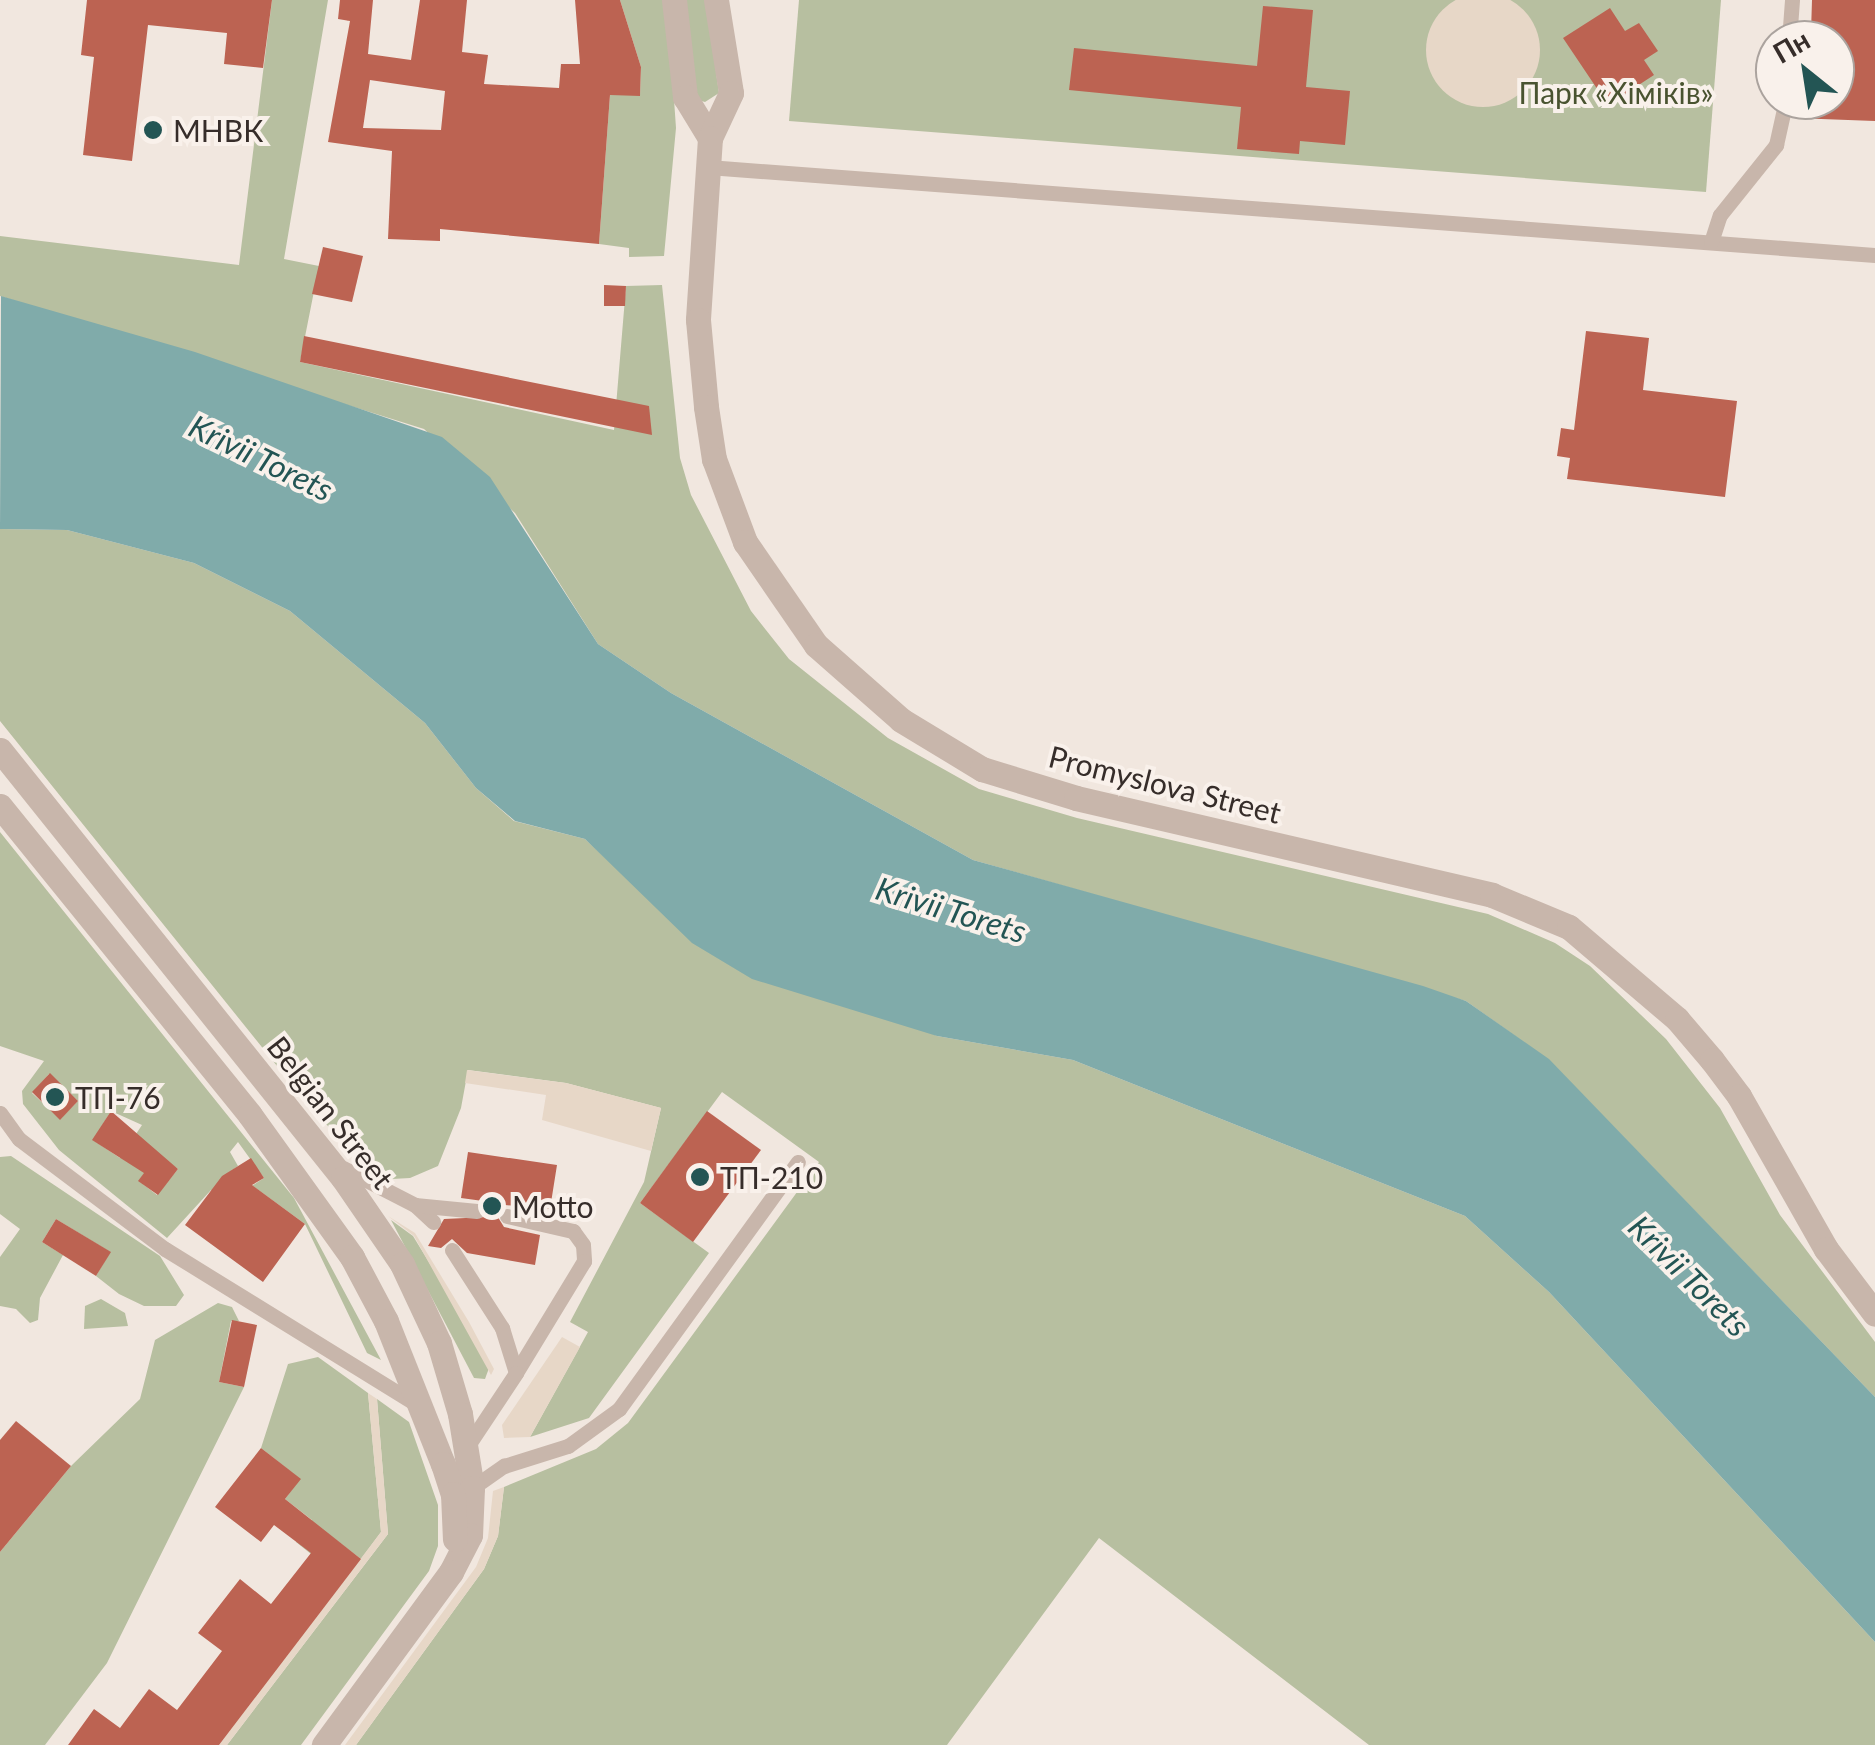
<!DOCTYPE html>
<html>
<head>
<meta charset="utf-8">
<style>
  body { margin:0 }
  #map { position:relative; width:1875px; height:1745px; overflow:hidden; background:#f1e7df; font-family:Lato,sans-serif }
  div>[style] { position:absolute }
  .green>* { inset:0; background:#b7bfa0 }
  .plaza>* { inset:0; background:#e7d7c7 }
  .round { border-radius:50% }
  .water>* { inset:0; background:#80abaa }
  .building>* { inset:0; background:#bc6352 }
  .service>* { height:15px; margin:-7.5px; padding:0 7.5px; transform-origin:7.5px; border-radius:7.5px; background:#c8b6ab }
  .minor>* { height:25px; margin:-12.5px; padding:0 12.5px; transform-origin:12.5px; border-radius:12.5px; background:#c8b6ab }
  .dots>* { width:28px; height:28px; translate:-50% -50%; box-sizing:border-box; border:5px solid #f9f1eb; border-radius:50% }
  span { translate:-50% -50%; white-space:nowrap; text-align:center; line-height:1.15; -webkit-text-stroke:8px #f9f1eb; paint-order:stroke }
  .park-label { font-size:30px; color:#495330 }
  .poi-label { font-size:30px; color:#362d2a }
  .left { translate:0 -50%; text-align:left }
  .street-label { font-size:30px; color:#362d2a }
  .water-label { font-size:32px; color:#235554; font-style:italic }
  .north { position:absolute; left:1755px; top:20px; width:100px; height:100px; box-sizing:border-box; background:#f9f1eb; border:2px solid #aba39e; border-radius:50%; rotate:330deg; font-size:28px; font-weight:700; line-height:40px; text-align:center; color:#362d2a }
  .north::after { content:''; display:block; margin:auto; width:35px; height:45px; background:#235554; clip-path:polygon(50% 0,100% 100%,50% 72%,0 100%) }
</style>
</head>
<body>
<div id="map">
  <div class="green">
    <div style="clip-path:polygon(272px 0,328px 0,284px 259px,319px 266px,300px 362px,614px 430px,626px 286px,662px 285px,680px 458px,691px 495px,751px 611px,789px 659px,888px 738px,979px 789px,1077px 818px,1488px 914px,1555px 943px,1590px 966px,1666px 1039px,1720px 1108px,1780px 1215px,1875px 1342px,1875px 1397px,1549px 1060px,1466px 1001px,973px 860px,671px 693px,598px 644px,515px 513px,424px 429px,0 296px,0 236px,239px 265px)"></div>
    <div style="clip-path:polygon(620px 0,667px 0,676px 128px,664px 256px,629px 257px,629px 248px,599px 244px,610px 95px,640px 95px,641px 67px)"></div>
    <div style="clip-path:polygon(682px 0,706px 0,719px 93px,705px 102px,698px 100px)"></div>
    <div style="clip-path:polygon(799px 0,1721px 0,1706px 192px,789px 121px)"></div>
    <div style="clip-path:polygon(0 529px,67px 530px,194px 563px,290px 611px,425px 723px,476px 788px,514px 821px,585px 839px,628px 879px,937px 1036px,1073px 1060px,1465px 1216px,1549px 1292px,1875px 1642px,1875px 1745px,1369px 1745px,1099px 1538px,947px 1745px,356px 1745px,484px 1569px,498px 1536px,504px 1487px,596px 1449px,628px 1423px,819px 1162px,722px 1092px,640px 1203px,709px 1253px,589px 1418px,530px 1437px,588px 1332px,570px 1322px,644px 1182px,661px 1108px,566px 1083px,468px 1070px,461px 1108px,438px 1166px,410px 1178px,392px 1179px,376px 1169px,318px 1117px,0 721px)"></div>
    <div style="clip-path:polygon(evenodd,0 832px,294px 1198px,381px 1360px,367px 1353px,305px 1224px,253px 1186px,236px 1208px,211px 1190px,167px 1238px,59px 1150px,23px 1104px,22px 1091px,44px 1061px,0 1046px,0 832px,49px 1074px,78px 1101px,60px 1119px,32px 1093px,49px 1074px,0 832px,111px 1111px,142px 1125px,120px 1158px,93px 1140px,111px 1111px,0 832px,238px 1142px,264px 1178px,241px 1193px,228px 1173px,238px 1166px,230px 1152px,238px 1142px,0 832px,158px 1154px,178px 1169px,157px 1195px,139px 1181px,158px 1154px)"></div>
    <div style="clip-path:polygon(11px 1156px,160px 1256px,184px 1295px,176px 1306px,144px 1306px,119px 1294px,96px 1276px,110px 1252px,56px 1219px,42px 1242px,63px 1255px,40px 1298px,38px 1320px,30px 1323px,16px 1309px,0 1306px,0 1257px,20px 1229px,0 1214px,0 1157px)"></div>
    <div style="clip-path:polygon(391px 1220px,413px 1236px,449px 1295px,489px 1368px,485px 1379px,474px 1378px)"></div>
    <div style="clip-path:polygon(101px 1299px,125px 1313px,128px 1326px,84px 1329px,85px 1306px)"></div>
    <div style="clip-path:polygon(218px 1303px,232px 1307px,239px 1321px,231px 1321px,219px 1382px,244px 1387px,107px 1663px,45px 1745px,0 1745px,0 1552px,71px 1466px,140px 1399px,155px 1340px)"></div>
    <div style="clip-path:polygon(318px 1357px,368px 1393px,381px 1532px,361px 1559px,327px 1533px,311px 1554px,296px 1542px,312px 1520px,285px 1499px,300px 1479px,261px 1448px,288px 1364px)"></div>
    <div style="clip-path:polygon(377px 1399px,409px 1422px,438px 1505px,438px 1546px,429px 1571px,301px 1745px,227px 1745px,388px 1534px)"></div>
  </div>
  <div class="plaza">
    <div class="round" style="left:1426px;top:-7px;width:114px;height:114px"></div>
    <div style="clip-path:polygon(467px 1070px,566px 1083px,661px 1108px,651px 1151px,542px 1120px,546px 1095px,465px 1083px)"></div>
    <div style="clip-path:polygon(388px 1216px,415px 1233px,469px 1322px,494px 1369px,491px 1375px,414px 1236px)"></div>
    <div style="clip-path:polygon(562px 1337px,580px 1347px,530px 1437px,504px 1438px,502px 1425px)"></div>
    <div style="clip-path:polygon(368px 1393px,377px 1399px,388px 1534px,227px 1745px,219px 1745px,381px 1532px)"></div>
    <div style="clip-path:polygon(504px 1487px,498px 1536px,484px 1569px,356px 1745px,345px 1745px,476px 1567px,488px 1538px,493px 1491px)"></div>
  </div>
  <div class="water">
    <div style="clip-path:polygon(1px 296px,195px 352px,442px 437px,490px 477px,598px 644px,671px 693px,973px 860px,1423px 986px,1466px 1001px,1549px 1059px,1875px 1397px,1875px 1642px,1549px 1292px,1465px 1216px,1073px 1060px,937px 1036px,752px 979px,692px 943px,585px 839px,515px 821px,476px 788px,425px 723px,290px 611px,194px 563px,67px 530px,0 529px)"></div>
  </div>
  <div class="building">
    <div style="clip-path:polygon(87px 0,272px 0,263px 68px,224px 64px,227px 33px,148px 25px,132px 161px,83px 155px,94px 57px,81px 55px)"></div>
    <div style="clip-path:polygon(evenodd,340px 0,373px 0,368px 54px,411px 60px,420px 0,467px 0,462px 52px,488px 55px,484px 84px,559px 88px,561px 64px,580px 64px,575px 0,620px 0,641px 67px,640px 96px,610px 95px,599px 244px,440px 229px,440px 241px,388px 239px,392px 151px,328px 142px,350px 21px,338px 19px,340px 0,370px 80px,445px 91px,441px 130px,363px 128px,370px 80px)"></div>
    <div style="clip-path:polygon(1812px 0,1875px 0,1875px 121px,1794px 118px,1797px 100px,1835px 100px,1835px 40px,1811px 32px)"></div>
    <div style="clip-path:polygon(1263px 6px,1313px 10px,1306px 87px,1350px 91px,1345px 145px,1300px 141px,1299px 154px,1237px 149px,1241px 107px,1069px 90px,1074px 48px,1257px 66px)"></div>
    <div style="clip-path:polygon(1610px 8px,1625px 31px,1639px 23px,1658px 51px,1644px 60px,1654px 75px,1608px 105px,1563px 38px)"></div>
    <div style="clip-path:polygon(323px 247px,363px 256px,352px 302px,312px 294px)"></div>
    <div style="clip-path:polygon(604px 285px,626px 286px,625px 306px,604px 306px)"></div>
    <div style="clip-path:polygon(1586px 331px,1649px 338px,1643px 390px,1737px 401px,1725px 497px,1567px 479px,1570px 458px,1557px 456px,1561px 428px,1574px 430px)"></div>
    <div style="clip-path:polygon(304px 336px,649px 406px,652px 435px,300px 362px)"></div>
    <div style="clip-path:polygon(50px 1073px,78px 1101px,60px 1120px,32px 1092px)"></div>
    <div style="clip-path:polygon(111px 1111px,178px 1169px,158px 1195px,138px 1181px,144px 1173px,92px 1140px)"></div>
    <div style="clip-path:polygon(707px 1111px,761px 1150px,693px 1242px,640px 1203px)"></div>
    <div style="clip-path:polygon(468px 1152px,557px 1165px,550px 1209px,505px 1205px,496px 1214px,504px 1227px,540px 1235px,535px 1265px,467px 1253px,452px 1239px,441px 1248px,428px 1246px,444px 1219px,487px 1217px,483px 1201px,461px 1198px)"></div>
    <div style="clip-path:polygon(251px 1158px,264px 1178px,252px 1185px,305px 1224px,263px 1282px,185px 1225px,222px 1176px)"></div>
    <div style="clip-path:polygon(56px 1219px,111px 1252px,96px 1276px,42px 1242px)"></div>
    <div style="clip-path:polygon(232px 1320px,257px 1325px,244px 1387px,219px 1382px)"></div>
    <div style="clip-path:polygon(16px 1421px,71px 1466px,0 1552px,0 1440px)"></div>
    <div style="clip-path:polygon(261px 1448px,301px 1479px,285px 1499px,361px 1559px,219px 1745px,68px 1745px,94px 1709px,120px 1728px,149px 1689px,177px 1710px,222px 1651px,198px 1633px,240px 1579px,271px 1604px,311px 1553px,274px 1525px,261px 1542px,215px 1507px)"></div>
  </div>
  <div class="service">
    <div style="left:1789px;top:40px;width:40px;rotate:-85.7deg"></div>
    <div style="left:708px;top:167px;width:1170px;rotate:4.31deg"></div>
    <div style="left:1711px;top:242px;width:28px;rotate:-72deg"></div>
    <div style="left:1720px;top:215px;width:90px;rotate:-51.3deg"></div>
    <div style="left:1776px;top:145px;width:46px;rotate:-77.5deg"></div>
    <div style="left:0;top:1113px;width:32px;rotate:54deg"></div>
    <div style="left:19px;top:1139px;width:183px;rotate:37deg"></div>
    <div style="left:165px;top:1249px;width:299px;rotate:31.7deg"></div>
    <div style="left:343px;top:1168px;width:81px;rotate:27.2deg"></div>
    <div style="left:415px;top:1205px;width:25px;rotate:43deg"></div>
    <div style="left:415px;top:1205px;width:62px;rotate:5.5deg"></div>
    <div style="left:507px;top:1216px;width:68px;rotate:12.8deg"></div>
    <div style="left:573px;top:1231px;width:17px;rotate:54deg"></div>
    <div style="left:583px;top:1245px;width:16px;rotate:86deg"></div>
    <div style="left:584px;top:1261px;width:131px;rotate:121.3deg"></div>
    <div style="left:452px;top:1250px;width:93px;rotate:57.3deg"></div>
    <div style="left:502px;top:1328px;width:47px;rotate:72.7deg"></div>
    <div style="left:516px;top:1373px;width:92px;rotate:123.5deg"></div>
    <div style="left:472px;top:1488px;width:39px;rotate:-35deg"></div>
    <div style="left:504px;top:1466px;width:67px;rotate:-17.4deg"></div>
    <div style="left:568px;top:1446px;width:63px;rotate:-36deg"></div>
    <div style="left:619px;top:1409px;width:305px;rotate:-54.1deg"></div>
  </div>
  <div class="minor">
    <div style="left:674px;top:0;width:98px;rotate:83.5deg"></div>
    <div style="left:685px;top:97px;width:48px;rotate:58.6deg"></div>
    <div style="left:716px;top:0;width:94px;rotate:80.8deg"></div>
    <div style="left:731px;top:93px;width:50px;rotate:115deg"></div>
    <div style="left:710px;top:138px;width:182px;rotate:93.8deg"></div>
    <div style="left:698px;top:320px;width:87px;rotate:84.7deg"></div>
    <div style="left:706px;top:407px;width:53px;rotate:81.3deg"></div>
    <div style="left:714px;top:459px;width:89px;rotate:69.5deg"></div>
    <div style="left:745px;top:542px;width:125px;rotate:55.4deg"></div>
    <div style="left:816px;top:645px;width:113px;rotate:41.4deg"></div>
    <div style="left:901px;top:720px;width:95px;rotate:31.2deg"></div>
    <div style="left:982px;top:769px;width:98px;rotate:17.1deg"></div>
    <div style="left:1076px;top:798px;width:427px;rotate:13.1deg"></div>
    <div style="left:1492px;top:895px;width:83px;rotate:22.6deg"></div>
    <div style="left:1569px;top:927px;width:142px;rotate:40.4deg"></div>
    <div style="left:1677px;top:1019px;width:54px;rotate:49.5deg"></div>
    <div style="left:1712px;top:1060px;width:45px;rotate:53.1deg"></div>
    <div style="left:1739px;top:1096px;width:176px;rotate:60.4deg"></div>
    <div style="left:1826px;top:1249px;width:81px;rotate:53deg"></div>
    <div style="left:0;top:750px;width:548px;rotate:51.29deg"></div>
    <div style="left:343px;top:1178px;width:104px;rotate:55.5deg"></div>
    <div style="left:402px;top:1264px;width:87px;rotate:64.9deg"></div>
    <div style="left:439px;top:1343px;width:74px;rotate:73.5deg"></div>
    <div style="left:460px;top:1414px;width:75px;rotate:80.8deg"></div>
    <div style="left:472px;top:1488px;width:47px;rotate:92.4deg"></div>
    <div style="left:470px;top:1535px;width:42px;rotate:117.2deg"></div>
    <div style="left:451px;top:1572px;width:215px;rotate:126.3deg"></div>
    <div style="left:0;top:806px;width:397px;rotate:51deg"></div>
    <div style="left:250px;top:1115px;width:175px;rotate:54.3deg"></div>
    <div style="left:352px;top:1257px;width:72px;rotate:62deg"></div>
    <div style="left:386px;top:1321px;width:154px;rotate:68.3deg"></div>
    <div style="left:443px;top:1464px;width:32px;rotate:72deg"></div>
    <div style="left:453px;top:1494px;width:45px;rotate:87.5deg"></div>
  </div>
  <div class="dots">
    <div style="left:153px;top:130px;background:#235554"></div>
    <div style="left:55px;top:1097px;background:#235554"></div>
    <div style="left:700px;top:1177px;background:#235554"></div>
    <div style="left:492px;top:1206px;background:#235554"></div>
  </div>
  <div class="park-label">
    <span style="left:1616px;top:92px">Парк «Хіміків»</span>
  </div>
  <div class="poi-label">
    <span class="left" style="left:173px;top:130px">МНВК</span>
    <span class="left" style="left:75px;top:1097px">ТП-76</span>
    <span class="left" style="left:720px;top:1177px">ТП-210</span>
    <span class="left" style="left:512px;top:1206px">Motto</span>
  </div>
  <div class="street-label">
    <span style="left:1165px;top:784px;rotate:14deg">Promyslova Street</span>
    <span style="left:331px;top:1112px;rotate:52deg">Belgian Street</span>
  </div>
  <div class="water-label">
    <span style="left:261px;top:458px;rotate:26deg">Krivii Torets</span>
    <span style="left:951px;top:910px;rotate:17deg">Krivii Torets</span>
    <span style="left:1689px;top:1276px;rotate:45deg">Krivii Torets</span>
  </div>
  <div class="north">Пн</div>
</div>
</body>
</html>
